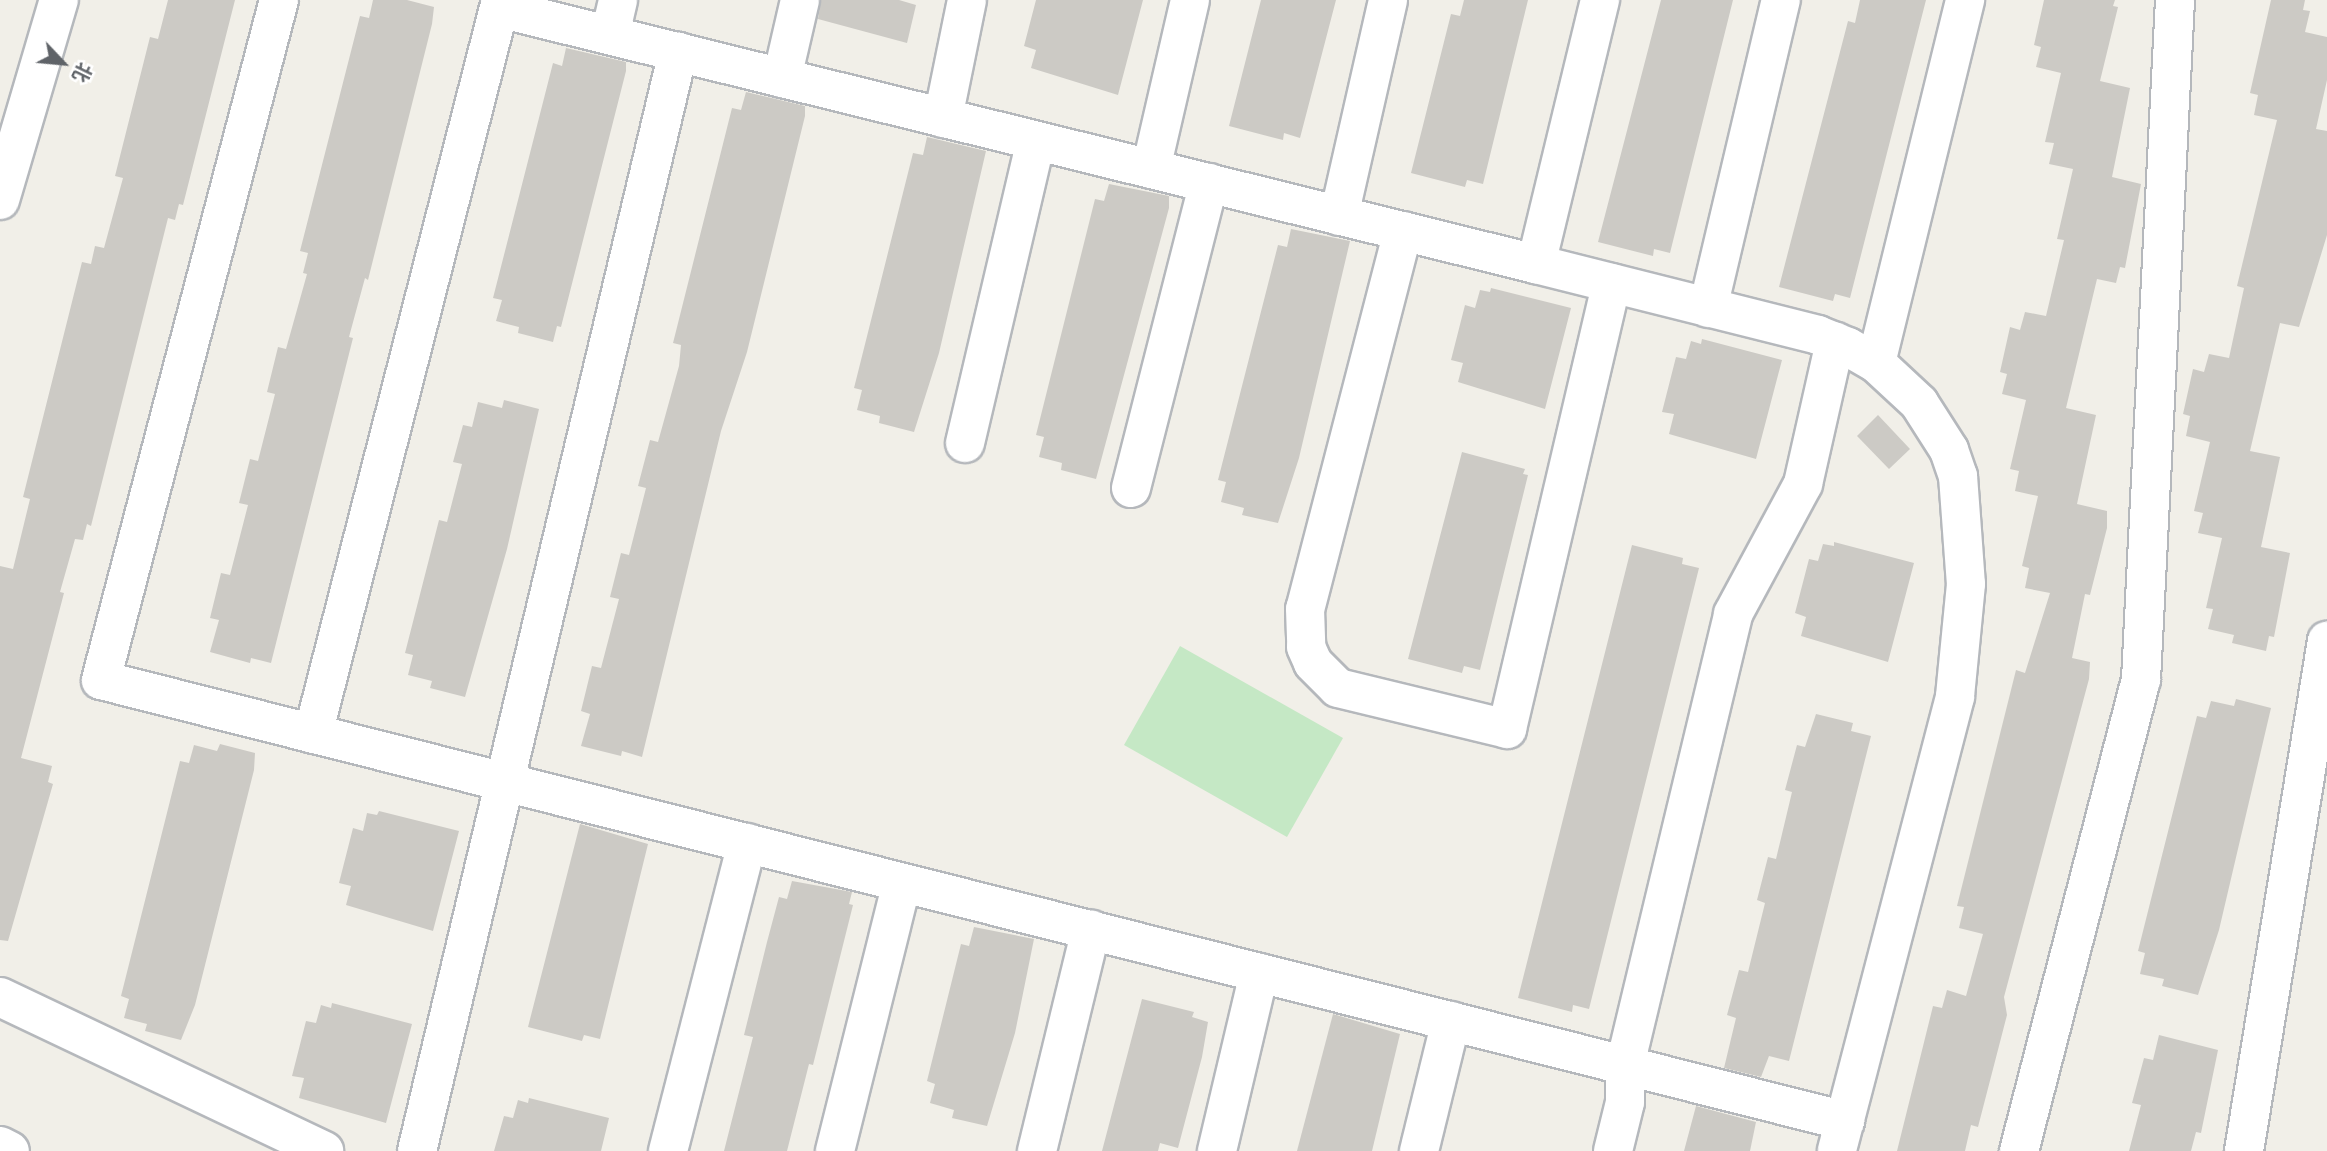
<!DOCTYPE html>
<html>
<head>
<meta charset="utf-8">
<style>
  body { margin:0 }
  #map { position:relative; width:2327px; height:1151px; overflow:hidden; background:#f1efe8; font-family:Karla,"Noto Sans SC",sans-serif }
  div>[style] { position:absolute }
  .green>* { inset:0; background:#c5e8c5 }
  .building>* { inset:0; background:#cccac5 }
  .roads { filter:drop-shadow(2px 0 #b5b8bc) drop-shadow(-2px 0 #b5b8bc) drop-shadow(0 2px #b5b8bc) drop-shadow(0 -2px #b5b8bc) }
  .minor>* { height:38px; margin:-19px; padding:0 19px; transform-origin:19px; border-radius:19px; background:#fff }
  span { translate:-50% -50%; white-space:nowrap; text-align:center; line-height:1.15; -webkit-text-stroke:5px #fff; paint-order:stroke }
  .north { position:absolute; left:28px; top:28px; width:70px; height:70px; -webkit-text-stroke:5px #fff; paint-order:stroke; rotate:116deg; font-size:19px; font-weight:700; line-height:28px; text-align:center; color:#5f6368 }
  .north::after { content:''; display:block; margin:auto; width:24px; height:32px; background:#5f6368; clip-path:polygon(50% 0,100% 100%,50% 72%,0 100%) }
</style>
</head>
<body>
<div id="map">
  <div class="green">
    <div style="clip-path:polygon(1180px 646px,1343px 738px,1287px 837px,1124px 745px)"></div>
  </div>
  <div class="building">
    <div style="clip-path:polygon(168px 0,235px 0,183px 205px,179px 204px,175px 220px,168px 218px,91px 526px,87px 524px,83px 540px,75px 539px,60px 592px,64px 593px,21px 758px,52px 766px,48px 782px,53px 784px,8px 941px,0 940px,0 566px,13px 569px,30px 499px,23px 497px,82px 262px,91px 264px,95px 246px,104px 248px,123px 178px,115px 176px,150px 37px,158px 39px)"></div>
    <div style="clip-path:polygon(373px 0,407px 0,434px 7px,432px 24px,368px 280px,365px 278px,349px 337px,353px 338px,271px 663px,251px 658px,250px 663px,210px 652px,219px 620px,210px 618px,221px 573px,230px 575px,248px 505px,239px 503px,250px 459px,258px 461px,275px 394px,267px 392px,278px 347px,286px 349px,307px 274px,303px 273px,308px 253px,300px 251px,360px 16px,369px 18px)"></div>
    <div style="clip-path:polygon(821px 0,899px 0,916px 5px,907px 43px,818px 19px)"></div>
    <div style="clip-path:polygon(1036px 0,1143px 0,1118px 95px,1031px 68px,1036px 50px,1024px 46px)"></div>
    <div style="clip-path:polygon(1261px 0,1336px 0,1300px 138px,1284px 133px,1283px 140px,1229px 126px)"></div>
    <div style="clip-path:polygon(1464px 0,1528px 0,1483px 184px,1467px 180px,1465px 187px,1411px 173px,1451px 14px,1460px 16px)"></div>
    <div style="clip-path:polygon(1661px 0,1733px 0,1670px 253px,1654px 249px,1653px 256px,1598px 242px)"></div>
    <div style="clip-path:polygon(1860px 0,1926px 0,1850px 298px,1835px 294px,1833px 301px,1779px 287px,1848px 21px,1855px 23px)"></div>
    <div style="clip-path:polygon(2044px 0,2115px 0,2113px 6px,2118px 7px,2100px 81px,2130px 88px,2112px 177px,2141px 184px,2125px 268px,2120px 267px,2116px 283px,2097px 279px,2066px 408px,2096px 415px,2077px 504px,2107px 511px,2107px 528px,2090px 595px,2085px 594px,2072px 658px,2090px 662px,2089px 679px,2004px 997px,2007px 1015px,1978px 1127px,1971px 1125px,1965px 1151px,1897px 1151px,1933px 1006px,1942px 1008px,1947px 990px,1966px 996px,1983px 934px,1959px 928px,1964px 907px,1957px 906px,2016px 670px,2025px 673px,2050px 593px,2025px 588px,2029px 568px,2022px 566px,2038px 496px,2015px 491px,2019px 471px,2010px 469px,2026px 400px,2002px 394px,2007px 374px,2000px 372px,2010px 327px,2020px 330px,2025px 312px,2046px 316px,2064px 240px,2057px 239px,2073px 169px,2049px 164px,2054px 143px,2045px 142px,2061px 73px,2036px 67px,2041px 47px,2034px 45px)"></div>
    <div style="clip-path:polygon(2271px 0,2305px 0,2303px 10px,2310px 11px,2305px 32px,2327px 37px,2327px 80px,2316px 129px,2327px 131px,2327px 235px,2299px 327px,2280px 323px,2250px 451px,2280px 457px,2261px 547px,2290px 553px,2274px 637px,2269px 636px,2266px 651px,2232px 643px,2234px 635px,2208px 629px,2213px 609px,2206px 608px,2222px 538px,2198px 533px,2203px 513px,2194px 511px,2210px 442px,2186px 436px,2190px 416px,2183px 414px,2193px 369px,2204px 372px,2209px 354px,2229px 358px,2244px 288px,2237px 286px,2277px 120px,2254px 115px,2258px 95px,2250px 93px)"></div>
    <div style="clip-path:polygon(566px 48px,626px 62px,626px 71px,561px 327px,557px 326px,553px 342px,518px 333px,519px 327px,496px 321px,502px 300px,493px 298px,553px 63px,562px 66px)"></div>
    <div style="clip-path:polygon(746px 92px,805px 106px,805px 116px,747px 352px,721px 431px,642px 757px,622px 751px,621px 756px,581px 746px,590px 714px,581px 711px,592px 666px,601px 668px,619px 599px,610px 597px,621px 553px,629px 555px,646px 488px,638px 486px,650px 440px,658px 442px,679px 366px,681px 345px,673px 343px,732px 108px,741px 110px)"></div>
    <div style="clip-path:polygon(927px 137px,986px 151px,939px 353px,914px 432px,879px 423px,880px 416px,857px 410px,862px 390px,854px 388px,913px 153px,923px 155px)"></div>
    <div style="clip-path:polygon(1109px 184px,1169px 196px,1169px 208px,1096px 479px,1061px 470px,1062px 463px,1039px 457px,1044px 437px,1036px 435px,1095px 199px,1104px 201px)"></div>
    <div style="clip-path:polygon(1291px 229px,1350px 241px,1299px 458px,1278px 523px,1242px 515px,1244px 508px,1221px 502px,1226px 482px,1218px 480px,1278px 245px,1287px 247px)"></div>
    <div style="clip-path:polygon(1491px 288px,1571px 308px,1545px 409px,1458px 382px,1463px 363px,1451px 360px,1465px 305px,1475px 308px,1480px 290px,1490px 292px)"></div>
    <div style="clip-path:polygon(1702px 339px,1782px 360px,1756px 459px,1669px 434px,1674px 414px,1662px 412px,1676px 357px,1686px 359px,1691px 341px,1701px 344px)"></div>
    <div style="clip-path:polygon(504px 400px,539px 409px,507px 549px,465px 697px,430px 688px,432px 681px,408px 675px,413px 655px,405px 653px,439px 520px,447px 522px,462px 464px,453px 462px,463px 425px,472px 427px,478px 402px,502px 408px)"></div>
    <div style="clip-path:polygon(1878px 415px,1910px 449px,1889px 469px,1857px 436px)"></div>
    <div style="clip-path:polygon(1462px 452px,1525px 469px,1523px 474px,1528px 475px,1480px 670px,1464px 666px,1462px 673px,1408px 659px)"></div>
    <div style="clip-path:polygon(1834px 542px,1914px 563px,1888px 662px,1801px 636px,1806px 617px,1795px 613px,1809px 559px,1818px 561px,1823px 544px,1834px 546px)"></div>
    <div style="clip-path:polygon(1632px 545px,1683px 558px,1682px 564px,1699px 568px,1589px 1009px,1573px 1005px,1572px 1012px,1518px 998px)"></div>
    <div style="clip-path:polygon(2236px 699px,2271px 708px,2219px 930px,2198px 995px,2162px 986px,2164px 979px,2140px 974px,2145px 953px,2138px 951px,2197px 716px,2206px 718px,2211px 701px,2234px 706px)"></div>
    <div style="clip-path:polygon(1816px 714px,1853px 723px,1851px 731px,1871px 736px,1789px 1061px,1769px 1056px,1761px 1077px,1724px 1068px,1736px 1018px,1727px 1015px,1739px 970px,1748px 972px,1765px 903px,1757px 900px,1768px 857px,1776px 859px,1792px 792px,1785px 790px,1797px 745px,1805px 747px)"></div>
    <div style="clip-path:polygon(220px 744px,255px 753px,254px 770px,195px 1005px,181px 1040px,145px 1031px,147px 1024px,124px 1018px,129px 999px,121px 996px,180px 761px,189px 763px,194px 745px,217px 751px)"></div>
    <div style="clip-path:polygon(379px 811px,459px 831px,433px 931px,346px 905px,351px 886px,339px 883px,353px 828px,363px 831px,367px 813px,377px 815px)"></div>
    <div style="clip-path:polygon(580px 824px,648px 844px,600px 1039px,584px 1035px,582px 1041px,528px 1027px)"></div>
    <div style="clip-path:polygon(792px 881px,852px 892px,849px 904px,853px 905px,813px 1065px,809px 1064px,787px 1151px,724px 1151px,753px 1037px,744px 1035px,767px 942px,779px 897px,787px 899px)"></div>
    <div style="clip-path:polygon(974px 927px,1034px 939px,1015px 1033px,987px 1126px,952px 1118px,954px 1110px,930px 1103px,935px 1084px,927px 1081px,961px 944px,969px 946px)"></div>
    <div style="clip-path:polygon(1142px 999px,1194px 1012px,1192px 1017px,1208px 1022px,1202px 1057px,1178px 1148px,1160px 1143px,1158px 1151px,1102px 1151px)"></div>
    <div style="clip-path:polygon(332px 1003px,412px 1024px,386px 1123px,299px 1098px,304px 1078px,292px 1076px,306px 1021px,316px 1023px,321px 1005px,331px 1008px)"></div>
    <div style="clip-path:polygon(1333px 1014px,1400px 1034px,1372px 1151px,1297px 1151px)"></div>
    <div style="clip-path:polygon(2159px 1035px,2218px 1050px,2201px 1133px,2196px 1132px,2191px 1151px,2129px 1151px,2141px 1105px,2132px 1103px,2144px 1058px,2153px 1060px)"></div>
    <div style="clip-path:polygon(529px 1098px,609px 1118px,601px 1151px,494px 1151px,504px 1116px,513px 1118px,518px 1100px,528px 1103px)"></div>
    <div style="clip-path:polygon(1696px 1106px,1756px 1122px,1750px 1151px,1684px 1151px)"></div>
  </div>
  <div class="roads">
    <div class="minor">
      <div style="left:279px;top:0;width:703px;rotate:104.67deg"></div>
      <div style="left:101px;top:680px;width:1799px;rotate:14.19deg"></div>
      <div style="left:1600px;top:0;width:272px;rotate:103.6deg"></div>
      <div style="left:1536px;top:264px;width:291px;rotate:14.1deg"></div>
      <div style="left:1818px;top:335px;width:32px;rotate:22deg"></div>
      <div style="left:1848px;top:347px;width:32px;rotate:30deg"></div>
      <div style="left:1876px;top:363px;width:59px;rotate:42.9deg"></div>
      <div style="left:1919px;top:403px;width:56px;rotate:57.4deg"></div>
      <div style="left:1949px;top:450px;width:28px;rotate:71deg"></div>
      <div style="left:1958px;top:476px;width:108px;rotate:85.8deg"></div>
      <div style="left:1966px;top:584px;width:114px;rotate:95.6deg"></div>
      <div style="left:1955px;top:697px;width:469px;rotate:104.6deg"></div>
      <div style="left:610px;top:35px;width:36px;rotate:-77deg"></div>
      <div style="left:782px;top:78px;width:80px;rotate:-77deg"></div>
      <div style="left:943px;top:118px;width:120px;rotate:-78.5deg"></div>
      <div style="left:1151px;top:169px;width:173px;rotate:-77deg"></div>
      <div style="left:0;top:200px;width:209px;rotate:-73.6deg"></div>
      <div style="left:1339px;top:216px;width:221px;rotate:-77.2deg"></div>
      <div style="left:1403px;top:231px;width:390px;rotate:104.5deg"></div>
      <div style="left:1305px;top:609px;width:38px;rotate:88deg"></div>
      <div style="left:1306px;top:647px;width:17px;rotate:66deg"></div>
      <div style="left:1313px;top:663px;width:35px;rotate:45deg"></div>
      <div style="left:1338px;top:688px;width:174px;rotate:13.6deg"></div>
      <div style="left:1507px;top:729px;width:458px;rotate:-76.8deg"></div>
      <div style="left:1708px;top:308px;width:317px;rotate:-76.7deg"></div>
      <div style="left:1876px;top:363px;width:374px;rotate:-76.2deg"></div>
      <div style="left:965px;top:443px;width:310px;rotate:-76.8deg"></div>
      <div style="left:1131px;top:488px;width:315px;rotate:-75.7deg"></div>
      <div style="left:313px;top:734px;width:749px;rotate:-75.63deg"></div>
      <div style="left:499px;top:8px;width:1068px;rotate:13.87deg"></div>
      <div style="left:0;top:997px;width:359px;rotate:25.4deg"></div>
      <div style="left:0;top:1146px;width:11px;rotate:27deg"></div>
      <div style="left:417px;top:1151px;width:1130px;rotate:-76.64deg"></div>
      <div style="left:668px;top:1151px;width:318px;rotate:-75.6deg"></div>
      <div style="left:835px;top:1151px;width:276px;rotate:-76deg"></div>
      <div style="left:1037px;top:1151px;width:228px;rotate:-76.3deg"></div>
      <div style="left:1217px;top:1151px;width:183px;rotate:-76.7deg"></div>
      <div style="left:1419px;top:1151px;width:134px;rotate:-76.2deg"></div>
      <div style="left:1613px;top:1151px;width:50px;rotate:-76.2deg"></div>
      <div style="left:1625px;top:1102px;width:37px;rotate:-90deg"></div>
      <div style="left:1625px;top:1065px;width:464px;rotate:-76.5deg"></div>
      <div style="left:1733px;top:614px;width:148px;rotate:-61.7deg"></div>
      <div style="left:1803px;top:484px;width:146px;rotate:-77.3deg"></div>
      <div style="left:2019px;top:1151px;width:487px;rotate:-75.5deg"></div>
      <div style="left:2141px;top:680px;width:681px;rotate:-87.14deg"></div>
      <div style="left:2244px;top:1151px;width:517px;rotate:-80.76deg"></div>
    </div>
  </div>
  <div class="north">北</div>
</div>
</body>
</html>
